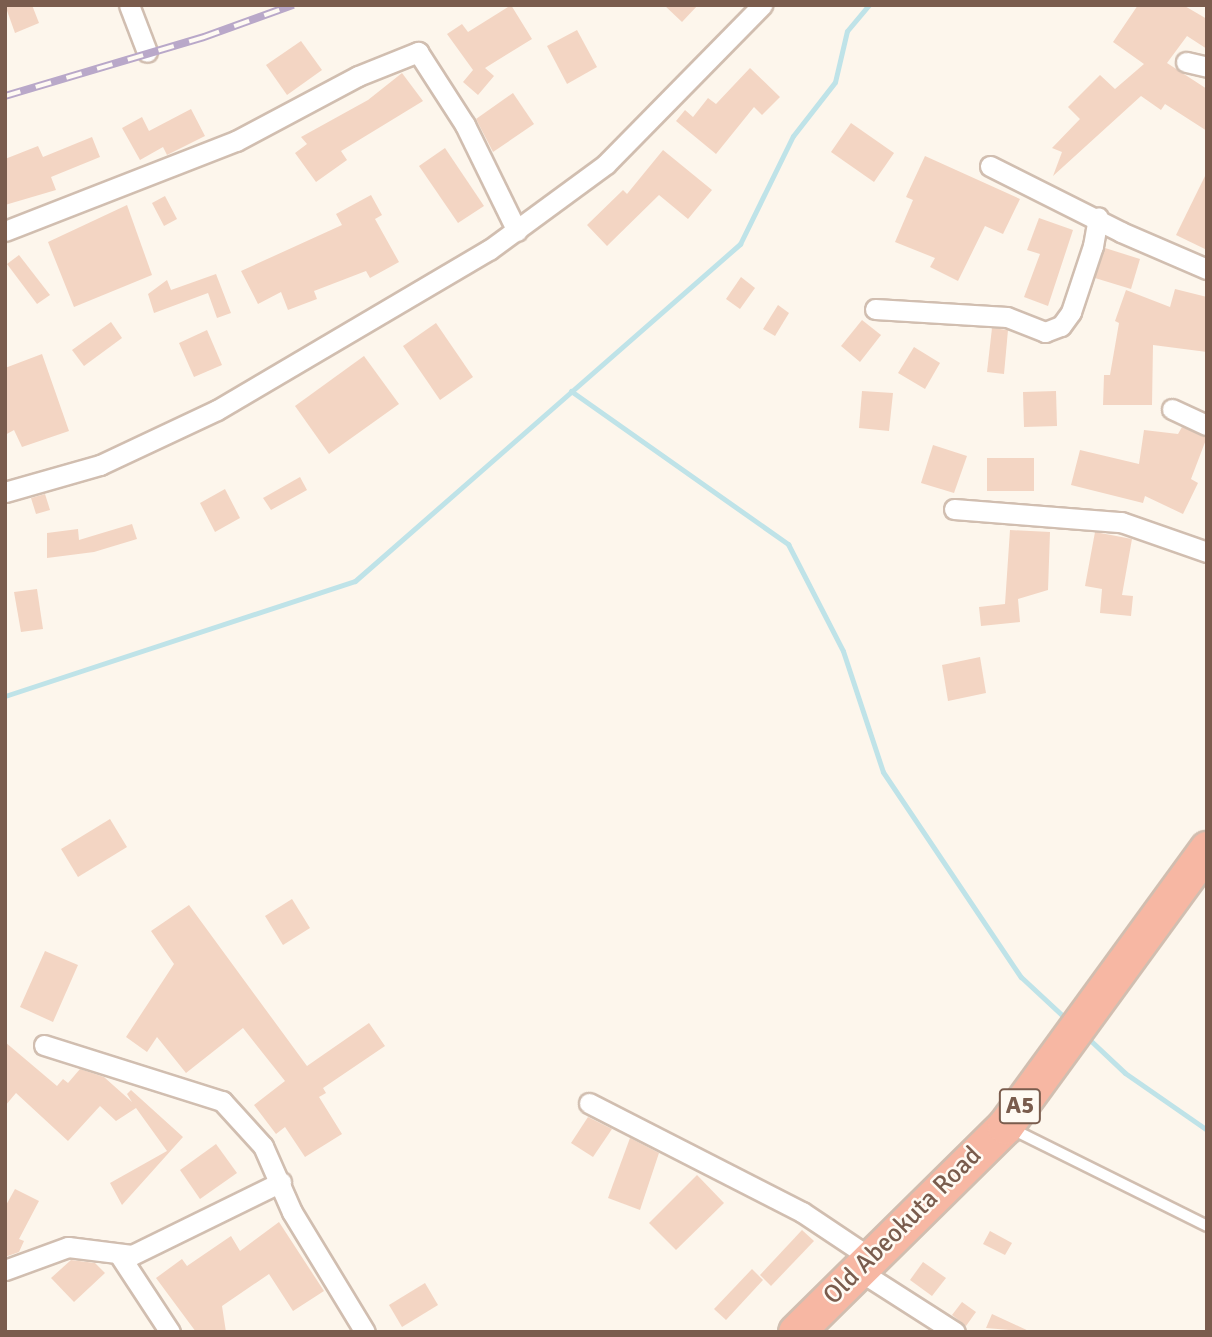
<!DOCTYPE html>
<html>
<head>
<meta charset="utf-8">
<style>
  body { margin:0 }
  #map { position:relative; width:1212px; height:1337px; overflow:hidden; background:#fdf6ec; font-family:Signika,sans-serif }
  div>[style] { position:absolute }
  .stream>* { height:5px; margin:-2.5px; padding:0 2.5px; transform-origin:2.5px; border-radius:2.5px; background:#bfe3e8 }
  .building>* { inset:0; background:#f3d5c3 }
  .roads { filter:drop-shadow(2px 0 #d1beb0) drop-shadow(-2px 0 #d1beb0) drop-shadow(0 2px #d1beb0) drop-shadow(0 -2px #d1beb0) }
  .lane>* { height:10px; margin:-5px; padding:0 5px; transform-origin:5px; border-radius:5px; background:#fff }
  .street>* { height:19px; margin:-9.5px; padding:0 9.5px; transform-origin:9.5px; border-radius:9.5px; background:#fff }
  .highway>* { height:35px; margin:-17.5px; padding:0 17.5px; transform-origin:17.5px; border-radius:17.5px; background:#f7b7a3 }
  .rail>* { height:8px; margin-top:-4px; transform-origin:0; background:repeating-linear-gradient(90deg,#fffaf3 0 16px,#b9a8c9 0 32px); box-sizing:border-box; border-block:2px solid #b9a8c9 }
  span { translate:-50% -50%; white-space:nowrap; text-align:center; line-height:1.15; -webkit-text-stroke:5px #fffaf3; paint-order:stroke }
  .shield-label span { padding:2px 5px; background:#fffaf3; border:2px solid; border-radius:5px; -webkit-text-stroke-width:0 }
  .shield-label { font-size:24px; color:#7a5c4d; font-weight:700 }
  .street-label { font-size:26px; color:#7a5c4d }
  .frame { position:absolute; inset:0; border:7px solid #7a5c4d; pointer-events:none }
</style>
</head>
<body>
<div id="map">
  <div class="stream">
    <div style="left:571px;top:391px;width:266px;rotate:35.2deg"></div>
    <div style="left:788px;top:544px;width:120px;rotate:62.8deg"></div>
    <div style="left:843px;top:651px;width:127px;rotate:71.7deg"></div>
    <div style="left:883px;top:772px;width:247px;rotate:56.1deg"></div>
    <div style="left:1021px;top:977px;width:57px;rotate:42.9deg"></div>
    <div style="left:5px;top:696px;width:368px;rotate:-18.2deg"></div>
    <div style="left:355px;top:581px;width:512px;rotate:-41.2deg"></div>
    <div style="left:740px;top:244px;width:120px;rotate:-63.9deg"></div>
    <div style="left:793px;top:136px;width:68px;rotate:-52.1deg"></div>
    <div style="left:835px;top:82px;width:52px;rotate:-76.8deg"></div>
    <div style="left:847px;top:31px;width:34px;rotate:-50deg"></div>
    <div style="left:1090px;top:1040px;width:48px;rotate:43.3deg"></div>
    <div style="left:1125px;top:1073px;width:100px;rotate:34.8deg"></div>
  </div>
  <div class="building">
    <div style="clip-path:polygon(5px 5px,32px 5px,39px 23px,15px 33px)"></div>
    <div style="clip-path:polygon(511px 5px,532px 39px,485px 68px,494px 76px,478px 95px,463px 82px,473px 70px,447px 34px,462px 24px,468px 32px)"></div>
    <div style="clip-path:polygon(664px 5px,698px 5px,682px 22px)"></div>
    <div style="clip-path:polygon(1138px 5px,1183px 5px,1207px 19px,1207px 49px,1187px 36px,1167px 63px,1207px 89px,1207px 131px,1165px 104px,1161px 110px,1141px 96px,1053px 176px,1062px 152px,1052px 148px,1080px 119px,1068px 107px,1100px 75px,1115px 89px,1144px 64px,1113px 42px)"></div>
    <div style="clip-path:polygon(577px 30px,597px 67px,567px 84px,547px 46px)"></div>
    <div style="clip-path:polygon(301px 41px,322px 70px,287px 95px,266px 65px)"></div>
    <div style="clip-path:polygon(750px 68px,780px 97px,762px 115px,754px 107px,716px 154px,676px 121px,685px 110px,693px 117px,708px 98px,716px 104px)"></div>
    <div style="clip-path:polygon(402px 73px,423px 101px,341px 151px,347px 160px,316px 182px,295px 153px,307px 144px,301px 137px,368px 100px)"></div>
    <div style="clip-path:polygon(513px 93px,534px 124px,493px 152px,476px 119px)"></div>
    <div style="clip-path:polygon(191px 109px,205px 136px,167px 155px,163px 147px,140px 160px,122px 128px,142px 117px,149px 131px)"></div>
    <div style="clip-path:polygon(851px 123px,894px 153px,874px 182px,831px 152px)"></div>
    <div style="clip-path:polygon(92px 137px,100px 157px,51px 177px,56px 190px,5px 205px,5px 159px,38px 146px,43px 157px)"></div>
    <div style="clip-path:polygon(445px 148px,484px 206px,458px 223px,419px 166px)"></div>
    <div style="clip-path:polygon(663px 150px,712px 190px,688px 219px,659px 195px,607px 246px,587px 225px,623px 190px,627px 194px)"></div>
    <div style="clip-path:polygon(925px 156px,1020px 199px,1003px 234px,985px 226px,958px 281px,930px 267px,935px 258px,895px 242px,913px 200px,906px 197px)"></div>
    <div style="clip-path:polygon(1207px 172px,1207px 250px,1176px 235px)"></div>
    <div style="clip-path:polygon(371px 195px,382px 215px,375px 219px,399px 262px,370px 278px,366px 271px,314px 291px,317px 299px,288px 310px,281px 292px,258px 304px,241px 271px,342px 225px,336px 214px)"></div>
    <div style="clip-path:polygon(165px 196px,177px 219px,164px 226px,152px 203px)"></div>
    <div style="clip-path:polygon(127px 205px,152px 275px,74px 307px,48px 242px)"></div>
    <div style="clip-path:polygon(1039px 218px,1073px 230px,1048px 306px,1024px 297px,1040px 254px,1027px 250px)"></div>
    <div style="clip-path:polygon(1105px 248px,1140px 259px,1131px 289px,1095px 278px)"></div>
    <div style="clip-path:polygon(19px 255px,50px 295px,37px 304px,7px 264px)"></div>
    <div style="clip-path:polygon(216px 274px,231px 313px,217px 318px,208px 293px,154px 313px,148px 294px,167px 280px,171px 290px)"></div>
    <div style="clip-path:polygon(741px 277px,755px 288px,740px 309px,726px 299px)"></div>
    <div style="clip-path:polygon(1175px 289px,1207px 297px,1207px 352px,1153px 345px,1152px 405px,1103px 405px,1104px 375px,1110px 375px,1119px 323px,1115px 321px,1126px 290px,1170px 307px)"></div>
    <div style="clip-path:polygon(778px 305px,789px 313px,775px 336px,763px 329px)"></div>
    <div style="clip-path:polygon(862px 320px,881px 335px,860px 362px,841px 346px)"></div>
    <div style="clip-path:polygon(111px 322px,122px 338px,84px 366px,72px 350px)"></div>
    <div style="clip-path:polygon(436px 323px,473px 377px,440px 400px,403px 346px)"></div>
    <div style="clip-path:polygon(992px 328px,1008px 330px,1004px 374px,987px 372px)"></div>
    <div style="clip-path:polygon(207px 330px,222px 365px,194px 377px,179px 343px)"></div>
    <div style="clip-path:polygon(914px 347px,940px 363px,925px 389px,898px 373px)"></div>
    <div style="clip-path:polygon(42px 354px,69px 431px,22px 447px,14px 430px,5px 435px,5px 368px)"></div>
    <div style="clip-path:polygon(364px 356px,399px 404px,329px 454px,295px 406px)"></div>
    <div style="clip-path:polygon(862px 391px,893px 393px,889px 431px,859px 428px)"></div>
    <div style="clip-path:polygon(1056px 391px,1057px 426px,1024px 427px,1023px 392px)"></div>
    <div style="clip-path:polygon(1182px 427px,1207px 437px,1191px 479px,1198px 483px,1183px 514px,1145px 496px,1143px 503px,1071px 485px,1080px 450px,1139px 464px,1144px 430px,1178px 434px)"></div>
    <div style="clip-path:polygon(933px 445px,967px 456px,954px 493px,921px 483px)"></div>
    <div style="clip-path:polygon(987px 458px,1034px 458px,1034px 491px,987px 491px)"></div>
    <div style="clip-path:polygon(300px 477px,307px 490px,271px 510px,263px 498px)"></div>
    <div style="clip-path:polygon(225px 489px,240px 518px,215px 532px,200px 503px)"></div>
    <div style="clip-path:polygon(45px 494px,50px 510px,36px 514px,31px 498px)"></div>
    <div style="clip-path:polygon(132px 524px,137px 539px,94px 552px,47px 558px,47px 533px,78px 529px,79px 540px)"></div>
    <div style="clip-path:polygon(1010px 530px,1050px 532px,1048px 590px,1018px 599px,1020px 622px,981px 626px,979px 607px,1005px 604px)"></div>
    <div style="clip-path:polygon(1095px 532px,1132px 539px,1122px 595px,1133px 596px,1131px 616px,1100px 613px,1102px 589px,1085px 586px)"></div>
    <div style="clip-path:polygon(37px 589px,43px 629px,21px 632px,14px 592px)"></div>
    <div style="clip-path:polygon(980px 657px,986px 693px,948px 701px,942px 665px)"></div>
    <div style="clip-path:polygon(110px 819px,127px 847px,78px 877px,61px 849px)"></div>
    <div style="clip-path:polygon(292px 899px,310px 928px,283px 945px,265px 916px)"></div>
    <div style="clip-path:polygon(189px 905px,307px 1066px,369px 1023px,385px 1046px,323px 1088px,326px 1093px,319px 1097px,342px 1134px,305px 1157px,285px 1127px,276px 1134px,254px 1105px,285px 1081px,243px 1028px,186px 1073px,157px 1037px,147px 1052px,126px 1037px,174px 964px,151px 931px)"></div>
    <div style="clip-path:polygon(45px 951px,78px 965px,53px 1022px,20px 1007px)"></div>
    <div style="clip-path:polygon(5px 1042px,57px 1086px,63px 1079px,68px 1083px,80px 1069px,104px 1077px,132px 1102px,127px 1094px,131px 1090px,183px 1137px,122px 1205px,110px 1183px,167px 1151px,136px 1108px,116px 1121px,100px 1106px,68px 1141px,16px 1093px,5px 1106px)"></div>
    <div style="clip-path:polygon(588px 1117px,612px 1129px,593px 1157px,571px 1143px)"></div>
    <div style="clip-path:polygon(630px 1138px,659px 1153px,640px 1210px,608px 1198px)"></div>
    <div style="clip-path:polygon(216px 1144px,237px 1173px,200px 1199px,180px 1170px)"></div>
    <div style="clip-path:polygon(697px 1175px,724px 1203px,676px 1250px,649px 1223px)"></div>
    <div style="clip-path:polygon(15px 1189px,39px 1201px,19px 1239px,24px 1241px,19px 1252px,5px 1257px,5px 1207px)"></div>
    <div style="clip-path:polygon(279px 1222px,324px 1291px,293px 1311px,269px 1274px,222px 1306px,226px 1332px,196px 1332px,156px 1278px,182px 1259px,187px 1266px,231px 1236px,240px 1251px)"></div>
    <div style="clip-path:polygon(802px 1230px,814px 1241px,771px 1286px,760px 1275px)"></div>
    <div style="clip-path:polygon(990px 1231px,1012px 1243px,1005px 1255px,983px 1244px)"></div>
    <div style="clip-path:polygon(71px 1260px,95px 1263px,105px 1273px,74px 1302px,51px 1278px)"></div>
    <div style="clip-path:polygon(923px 1262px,946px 1278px,932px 1296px,910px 1280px)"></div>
    <div style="clip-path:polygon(752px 1269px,763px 1280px,726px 1320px,714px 1309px)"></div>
    <div style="clip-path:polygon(425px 1283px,438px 1305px,402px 1327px,389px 1305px)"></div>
    <div style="clip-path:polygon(962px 1302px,976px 1312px,966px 1326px,952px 1315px)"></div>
    <div style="clip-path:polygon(992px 1314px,1031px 1332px,986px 1328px)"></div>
  </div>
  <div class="roads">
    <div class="lane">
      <div style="left:1012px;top:1129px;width:218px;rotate:26.4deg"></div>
    </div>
    <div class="street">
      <div style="left:129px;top:5px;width:50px;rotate:69deg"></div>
      <div style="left:1186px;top:62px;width:22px;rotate:13deg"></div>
      <div style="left:990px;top:166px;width:147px;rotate:26.7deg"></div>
      <div style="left:1121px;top:232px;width:94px;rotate:23.3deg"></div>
      <div style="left:5px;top:231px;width:248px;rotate:-21.3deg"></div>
      <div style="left:236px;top:141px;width:138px;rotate:-28deg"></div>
      <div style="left:358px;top:76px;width:65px;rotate:-21.8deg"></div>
      <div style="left:418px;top:52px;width:87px;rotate:57.2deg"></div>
      <div style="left:465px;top:125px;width:118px;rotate:63.9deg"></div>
      <div style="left:875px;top:309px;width:132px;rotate:3.5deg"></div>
      <div style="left:1007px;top:317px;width:41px;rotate:21.5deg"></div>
      <div style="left:1045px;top:332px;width:17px;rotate:-21deg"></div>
      <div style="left:1061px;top:326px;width:17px;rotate:-54deg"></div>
      <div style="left:1071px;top:312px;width:70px;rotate:-71.6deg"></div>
      <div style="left:1093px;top:246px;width:29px;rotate:-80deg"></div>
      <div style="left:1172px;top:409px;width:38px;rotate:25deg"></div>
      <div style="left:5px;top:492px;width:99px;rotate:-15.9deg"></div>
      <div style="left:100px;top:465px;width:129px;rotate:-25.2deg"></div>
      <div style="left:217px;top:410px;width:316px;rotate:-30.5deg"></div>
      <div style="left:489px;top:250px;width:145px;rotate:-36.3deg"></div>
      <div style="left:606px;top:164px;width:223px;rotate:-45.5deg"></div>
      <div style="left:954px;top:509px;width:168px;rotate:4.5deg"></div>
      <div style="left:1121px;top:522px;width:91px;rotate:19.2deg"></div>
      <div style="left:44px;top:1045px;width:187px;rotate:17.5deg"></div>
      <div style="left:222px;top:1101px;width:61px;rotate:47.7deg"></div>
      <div style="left:263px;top:1146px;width:72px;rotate:66.3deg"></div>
      <div style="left:292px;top:1212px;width:140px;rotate:58.7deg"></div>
      <div style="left:589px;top:1103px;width:239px;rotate:27.1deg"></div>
      <div style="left:802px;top:1212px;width:83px;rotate:33.7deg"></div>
      <div style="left:120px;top:1256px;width:91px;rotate:56.7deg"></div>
      <div style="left:5px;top:1270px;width:67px;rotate:-20.1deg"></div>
      <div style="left:68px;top:1247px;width:64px;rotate:7.1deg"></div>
      <div style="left:132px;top:1255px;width:166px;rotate:-26.1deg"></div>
      <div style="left:858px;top:1270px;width:115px;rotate:32.6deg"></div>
    </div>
    <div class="highway">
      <div style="left:796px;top:1332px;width:293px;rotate:-44.6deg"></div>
      <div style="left:1005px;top:1126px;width:343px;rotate:-53.9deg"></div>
    </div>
  </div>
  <div class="rail">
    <div style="left:5px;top:96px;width:208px;rotate:-16.5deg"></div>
    <div style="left:204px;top:37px;width:95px;rotate:-19.8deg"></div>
  </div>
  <div class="shield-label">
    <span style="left:1020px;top:1106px">A5</span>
  </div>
  <div class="street-label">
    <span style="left:903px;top:1226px;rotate:-45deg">Old Abeokuta Road</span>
  </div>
  <div class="frame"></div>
</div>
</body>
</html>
